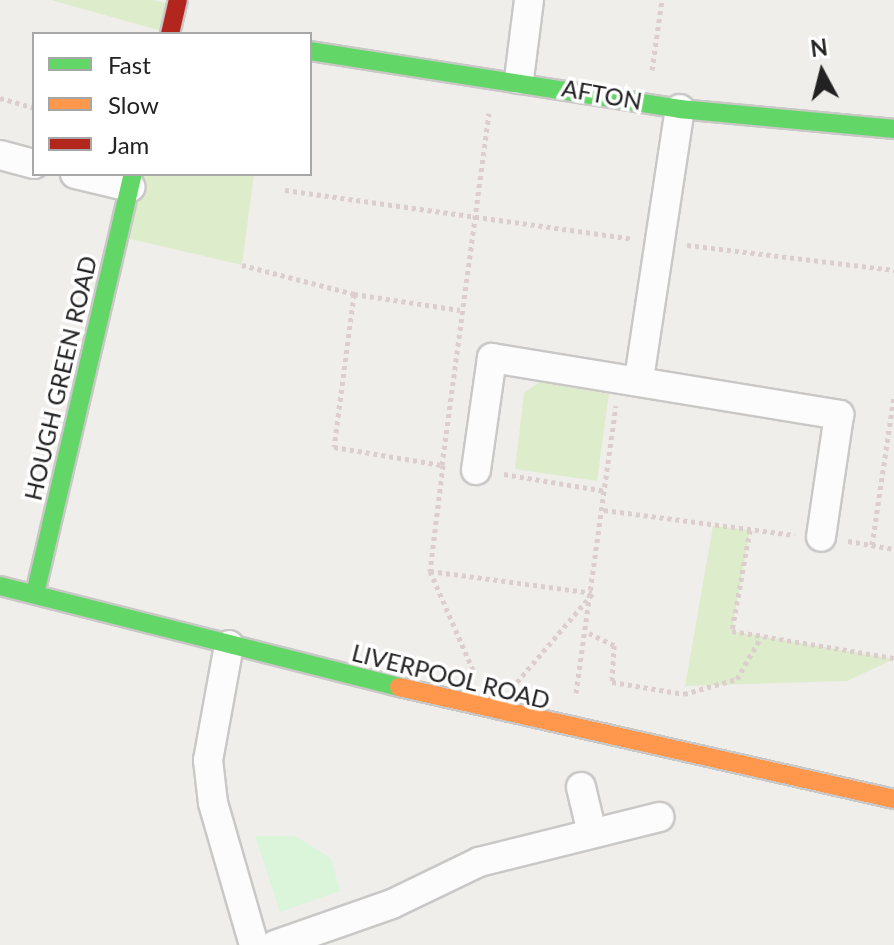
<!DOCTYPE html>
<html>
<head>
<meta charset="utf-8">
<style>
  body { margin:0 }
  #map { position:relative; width:894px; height:945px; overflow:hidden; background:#f0eeeb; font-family:Lato,sans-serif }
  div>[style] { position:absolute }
  .grass>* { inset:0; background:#ddeccb }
  .park>* { inset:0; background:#daf5da }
  .path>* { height:5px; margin-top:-2.5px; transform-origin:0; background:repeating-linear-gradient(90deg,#dccecd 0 4px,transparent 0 8px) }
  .roads { filter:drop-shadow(2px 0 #c9c8c7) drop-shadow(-2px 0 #c9c8c7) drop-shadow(0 2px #c9c8c7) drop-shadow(0 -2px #c9c8c7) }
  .street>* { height:28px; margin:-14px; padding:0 14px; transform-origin:14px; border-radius:14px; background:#fdfcfc }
  .fast>* { height:18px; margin:-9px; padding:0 9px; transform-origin:9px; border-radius:9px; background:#63d668 }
  .slow>* { height:18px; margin:-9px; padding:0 9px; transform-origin:9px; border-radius:9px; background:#ff974d }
  .jam>* { height:18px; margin:-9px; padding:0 9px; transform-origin:9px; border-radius:9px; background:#b3261e }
  span { translate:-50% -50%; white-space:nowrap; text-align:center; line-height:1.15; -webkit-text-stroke:7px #fff; paint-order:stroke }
  .street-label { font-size:24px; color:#222 }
  .legend { position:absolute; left:32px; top:32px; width:280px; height:144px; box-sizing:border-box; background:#fff; border:2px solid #a7a7a7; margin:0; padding:10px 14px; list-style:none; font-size:24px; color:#222 }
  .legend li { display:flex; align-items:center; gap:16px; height:40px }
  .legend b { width:40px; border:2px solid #a7a7a7 }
  .north { position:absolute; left:782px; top:32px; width:80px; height:80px; -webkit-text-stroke:6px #fff; paint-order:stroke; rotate:353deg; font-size:22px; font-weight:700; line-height:32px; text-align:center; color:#222 }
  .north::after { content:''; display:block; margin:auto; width:28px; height:36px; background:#222; clip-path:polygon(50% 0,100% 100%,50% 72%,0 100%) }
</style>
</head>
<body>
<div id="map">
  <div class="grass">
    <div style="clip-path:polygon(51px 0,153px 0,177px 6px,169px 33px)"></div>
    <div style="clip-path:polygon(133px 174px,254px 174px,242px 265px,118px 236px)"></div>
    <div style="clip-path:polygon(540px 382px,609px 394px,597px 481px,515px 469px,524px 393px)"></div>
    <div style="clip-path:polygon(713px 526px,750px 530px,732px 631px,894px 659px,847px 681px,685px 686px)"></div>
  </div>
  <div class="park">
    <div style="clip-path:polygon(255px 836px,295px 836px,331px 858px,340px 891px,280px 912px)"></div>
  </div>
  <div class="path">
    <div style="left:652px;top:70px;width:71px;rotate:-81.9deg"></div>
    <div style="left:0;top:98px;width:35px;rotate:16deg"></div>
    <div style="left:285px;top:190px;width:351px;rotate:8deg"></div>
    <div style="left:687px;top:245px;width:209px;rotate:6.9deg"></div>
    <div style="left:242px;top:265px;width:116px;rotate:14.5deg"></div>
    <div style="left:354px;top:294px;width:107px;rotate:8.6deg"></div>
    <div style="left:354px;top:294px;width:154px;rotate:97.4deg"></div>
    <div style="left:334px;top:447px;width:109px;rotate:9.5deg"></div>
    <div style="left:442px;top:465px;width:355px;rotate:-82.4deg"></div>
    <div style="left:443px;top:465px;width:107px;rotate:97deg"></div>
    <div style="left:430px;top:571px;width:110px;rotate:66.5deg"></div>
    <div style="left:504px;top:474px;width:103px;rotate:9.5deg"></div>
    <div style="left:604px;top:510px;width:192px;rotate:7.5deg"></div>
    <div style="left:750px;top:530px;width:103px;rotate:100.1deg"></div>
    <div style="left:732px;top:631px;width:164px;rotate:9.5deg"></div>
    <div style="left:848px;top:541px;width:47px;rotate:9.9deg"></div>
    <div style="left:872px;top:545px;width:151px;rotate:-81.6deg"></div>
    <div style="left:430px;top:571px;width:163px;rotate:7.7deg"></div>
    <div style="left:589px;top:633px;width:28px;rotate:26deg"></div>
    <div style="left:614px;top:645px;width:37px;rotate:93deg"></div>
    <div style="left:612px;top:682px;width:73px;rotate:9.5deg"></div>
    <div style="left:684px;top:694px;width:55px;rotate:-15.8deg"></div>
    <div style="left:737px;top:679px;width:48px;rotate:-60.3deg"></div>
    <div style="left:517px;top:682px;width:117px;rotate:-49.5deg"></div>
    <div style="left:576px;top:693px;width:290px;rotate:-82.1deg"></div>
  </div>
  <div class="roads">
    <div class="street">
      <div style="left:519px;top:79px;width:80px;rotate:-82.8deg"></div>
      <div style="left:0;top:155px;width:35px;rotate:15deg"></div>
      <div style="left:75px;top:174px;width:57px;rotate:13.3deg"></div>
      <div style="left:639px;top:379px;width:273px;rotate:-81.4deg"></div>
      <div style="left:476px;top:470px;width:113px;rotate:-81.9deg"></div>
      <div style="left:492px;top:358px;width:352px;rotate:9.3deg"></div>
      <div style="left:839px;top:415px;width:123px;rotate:98.4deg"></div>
      <div style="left:229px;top:645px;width:117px;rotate:100.3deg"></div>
      <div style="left:208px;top:760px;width:43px;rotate:83.4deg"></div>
      <div style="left:213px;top:803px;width:148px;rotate:73.9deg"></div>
      <div style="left:581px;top:787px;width:43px;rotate:76.6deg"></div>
      <div style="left:275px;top:945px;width:124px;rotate:-19.3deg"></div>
      <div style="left:392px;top:904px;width:97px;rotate:-25.8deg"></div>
      <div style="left:479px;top:862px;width:186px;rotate:-14deg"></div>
    </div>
    <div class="fast">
      <div style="left:310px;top:51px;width:375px;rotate:8.9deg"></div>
      <div style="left:680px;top:109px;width:215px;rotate:5.3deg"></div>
      <div style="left:0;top:586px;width:412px;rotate:14.2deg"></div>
      <div style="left:35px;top:594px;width:431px;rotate:-76.9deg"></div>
    </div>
    <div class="slow">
      <div style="left:399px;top:687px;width:508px;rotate:12.75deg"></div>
    </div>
    <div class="jam">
      <div style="left:170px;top:34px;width:35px;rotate:-77deg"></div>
    </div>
  </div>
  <div class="street-label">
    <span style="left:602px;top:94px;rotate:10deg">AFTON</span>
    <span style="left:60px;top:378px;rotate:-77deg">HOUGH GREEN ROAD</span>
    <span style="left:451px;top:676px;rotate:14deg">LIVERPOOL ROAD</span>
  </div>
  <ul class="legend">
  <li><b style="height:10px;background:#63d668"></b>Fast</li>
  <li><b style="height:10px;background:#ff974d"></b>Slow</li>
  <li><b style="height:10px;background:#b3261e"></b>Jam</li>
  </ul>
  <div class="north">N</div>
</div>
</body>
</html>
